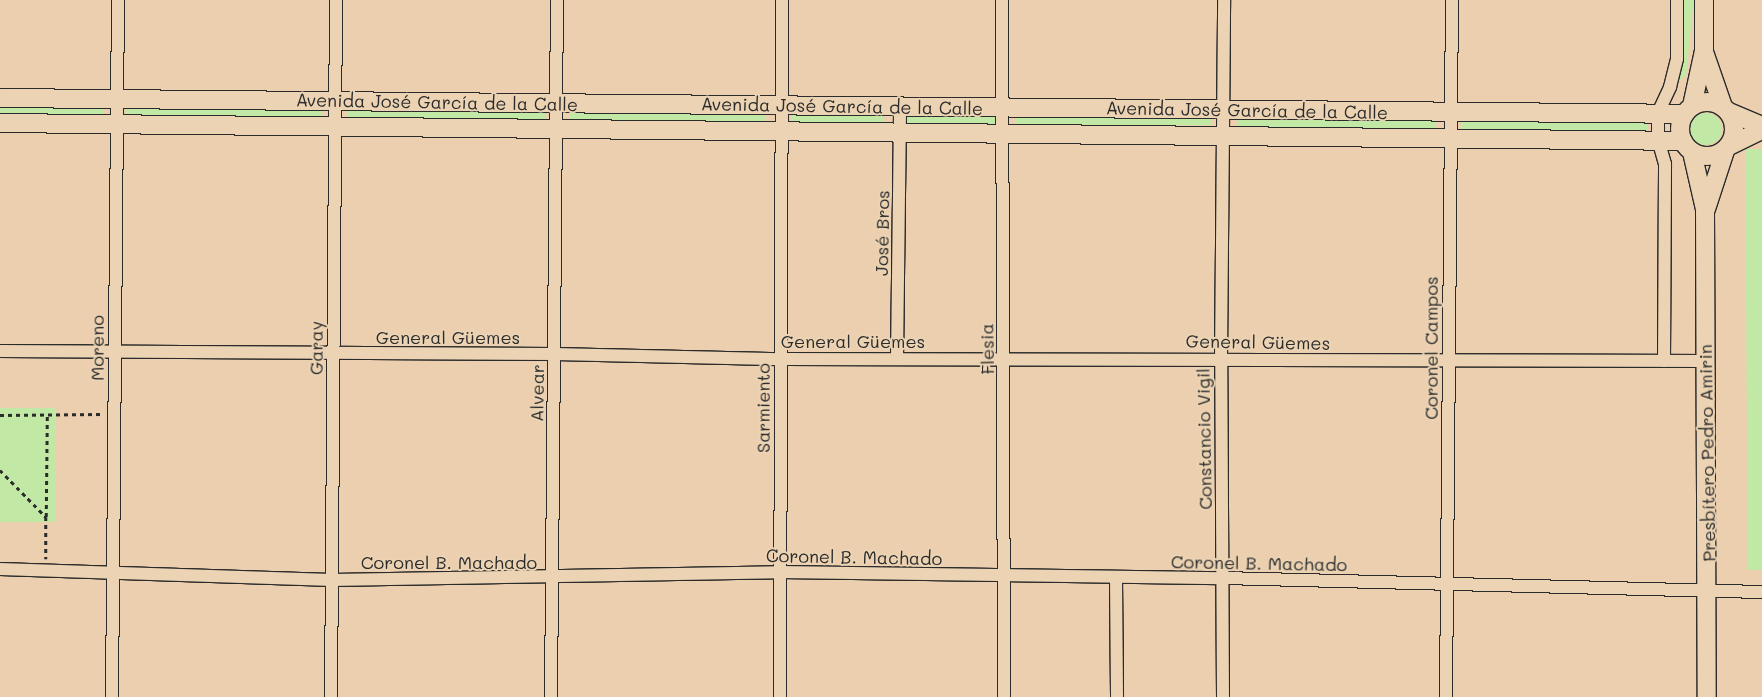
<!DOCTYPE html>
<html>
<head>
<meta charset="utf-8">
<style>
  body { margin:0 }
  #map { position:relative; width:1762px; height:697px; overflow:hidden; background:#eccfaf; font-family:Mali,sans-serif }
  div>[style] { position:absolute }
  .green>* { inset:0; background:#c1e9a5 }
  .round { border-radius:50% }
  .path>* { height:2.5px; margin-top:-1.25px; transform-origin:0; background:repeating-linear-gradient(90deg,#2b2b2b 0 4px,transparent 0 8px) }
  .roads { filter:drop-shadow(1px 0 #2b2b2b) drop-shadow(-1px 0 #2b2b2b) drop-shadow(0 1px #2b2b2b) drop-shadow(0 -1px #2b2b2b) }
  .street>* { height:12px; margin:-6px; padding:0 6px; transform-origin:6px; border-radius:6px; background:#ebd3b3 }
  .secondary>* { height:18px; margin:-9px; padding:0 9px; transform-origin:9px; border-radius:9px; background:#ebd3b3 }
  .secondary>.ring { margin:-9px; padding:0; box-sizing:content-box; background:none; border:18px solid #ebd3b3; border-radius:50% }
  span { translate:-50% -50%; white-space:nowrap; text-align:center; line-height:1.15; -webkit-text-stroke:4px #ebd3b3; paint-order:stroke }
  .street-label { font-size:18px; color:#2b2b2b }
</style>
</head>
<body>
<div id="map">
  <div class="green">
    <div style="clip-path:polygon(1682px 0,1693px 0,1693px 8px,1686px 75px,1679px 81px)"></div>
    <div style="clip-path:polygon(0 104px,103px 104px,103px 117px,0 117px)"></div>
    <div style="clip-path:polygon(348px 107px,546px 107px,546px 119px,348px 119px)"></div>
    <div style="clip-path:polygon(125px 108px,322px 108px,322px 120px,125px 120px)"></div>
    <div style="clip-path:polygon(569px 111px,766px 111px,766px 123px,569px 123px)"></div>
    <div style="clip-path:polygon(792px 111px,883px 111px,883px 123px,792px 123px)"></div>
    <div class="round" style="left:1690px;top:113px;width:32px;height:32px"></div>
    <div style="clip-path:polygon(904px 113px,995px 113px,995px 125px,904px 125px)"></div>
    <div style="clip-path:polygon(1212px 113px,1212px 125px,1015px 126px,1015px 114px)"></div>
    <div style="clip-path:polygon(1238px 117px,1435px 117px,1435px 129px,1238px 129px)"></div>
    <div style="clip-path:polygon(1461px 118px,1648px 120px,1648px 132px,1461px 130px)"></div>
    <div style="clip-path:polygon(1745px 149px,1762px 149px,1762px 570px,1748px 570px)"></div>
    <div style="clip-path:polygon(0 408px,56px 408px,56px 522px,0 522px)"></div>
  </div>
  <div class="path">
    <div style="left:0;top:415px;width:103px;rotate:-0.6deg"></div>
    <div style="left:0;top:470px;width:66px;rotate:45.6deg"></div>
    <div style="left:46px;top:517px;width:42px;rotate:90deg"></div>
    <div style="left:46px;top:517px;width:102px;rotate:-89.4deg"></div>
  </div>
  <div class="roads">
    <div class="street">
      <div style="left:1002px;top:0;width:697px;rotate:89.84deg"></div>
      <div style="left:0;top:351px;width:555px;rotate:0.31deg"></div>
      <div style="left:555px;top:354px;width:226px;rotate:1.3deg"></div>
      <div style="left:781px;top:359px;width:925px;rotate:0.12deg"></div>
      <div style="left:897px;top:359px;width:251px;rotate:-89.3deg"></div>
      <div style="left:1664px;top:361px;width:197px;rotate:-89.7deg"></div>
      <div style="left:1665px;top:164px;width:25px;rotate:-106deg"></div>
      <div style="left:1658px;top:140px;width:27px;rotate:-90deg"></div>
      <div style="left:1658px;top:113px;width:29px;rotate:-65deg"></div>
      <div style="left:1670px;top:87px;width:29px;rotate:-76deg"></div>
      <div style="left:1677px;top:59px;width:59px;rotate:-90deg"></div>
      <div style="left:0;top:569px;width:332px;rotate:1.9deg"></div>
      <div style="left:332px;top:580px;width:448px;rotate:-1deg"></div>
      <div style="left:780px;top:572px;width:443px;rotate:0.8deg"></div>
      <div style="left:1223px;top:578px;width:539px;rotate:1.49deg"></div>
      <div style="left:1116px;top:579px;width:118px;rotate:89.5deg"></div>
      <div style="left:112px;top:697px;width:697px;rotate:-89.51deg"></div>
      <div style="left:331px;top:697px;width:697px;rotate:-89.59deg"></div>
      <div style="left:551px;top:697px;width:697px;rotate:-89.51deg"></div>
      <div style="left:780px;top:697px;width:697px;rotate:-89.84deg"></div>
      <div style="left:1223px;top:697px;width:338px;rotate:-90.3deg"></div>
      <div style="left:1221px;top:359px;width:359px;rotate:-89.5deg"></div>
      <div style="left:1446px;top:697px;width:697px;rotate:-89.51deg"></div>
    </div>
    <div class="secondary">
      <div style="left:1704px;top:52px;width:58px;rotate:70.9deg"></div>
      <div style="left:0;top:98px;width:1685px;rotate:0.54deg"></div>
      <div class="ring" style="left:1680px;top:102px;width:36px;height:36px"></div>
      <div style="left:1692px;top:106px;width:56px;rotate:-77.7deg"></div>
      <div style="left:1704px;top:51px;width:51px;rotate:-90deg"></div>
      <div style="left:1729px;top:112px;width:36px;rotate:23deg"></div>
      <div style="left:0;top:123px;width:1683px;rotate:0.61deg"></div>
      <div style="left:1729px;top:146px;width:37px;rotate:-26deg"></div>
      <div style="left:1692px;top:152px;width:58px;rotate:77.2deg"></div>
      <div style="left:1705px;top:209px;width:488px;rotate:89.8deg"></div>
      <div style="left:1706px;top:209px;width:61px;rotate:-71.9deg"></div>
    </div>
  </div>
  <div class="street-label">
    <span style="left:437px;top:102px;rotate:1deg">Avenida José García de la Calle</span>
    <span style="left:842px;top:106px;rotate:1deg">Avenida José García de la Calle</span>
    <span style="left:1247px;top:110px;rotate:1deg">Avenida José García de la Calle</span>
    <span style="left:882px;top:233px;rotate:-89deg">José Bros</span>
    <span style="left:448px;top:337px">General Güemes</span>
    <span style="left:853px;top:341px">General Güemes</span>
    <span style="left:1258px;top:342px;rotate:1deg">General Güemes</span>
    <span style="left:97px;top:348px;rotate:-90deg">Moreno</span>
    <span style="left:316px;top:348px;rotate:-90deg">Garay</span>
    <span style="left:1431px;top:348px;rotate:-90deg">Coronel Campos</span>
    <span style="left:987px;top:349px;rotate:-91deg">Flesia</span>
    <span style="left:537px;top:393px;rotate:-89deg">Alvear</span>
    <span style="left:763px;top:408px;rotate:-90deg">Sarmiento</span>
    <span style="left:1204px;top:439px;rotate:-91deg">Constancio Vigil</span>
    <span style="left:1707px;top:453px;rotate:-91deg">Presbítero Pedro Amirin</span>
    <span style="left:854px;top:557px;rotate:1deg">Coronel B. Machado</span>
    <span style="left:449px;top:562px">Coronel B. Machado</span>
    <span style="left:1259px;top:563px;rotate:1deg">Coronel B. Machado</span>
  </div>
</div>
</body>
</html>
